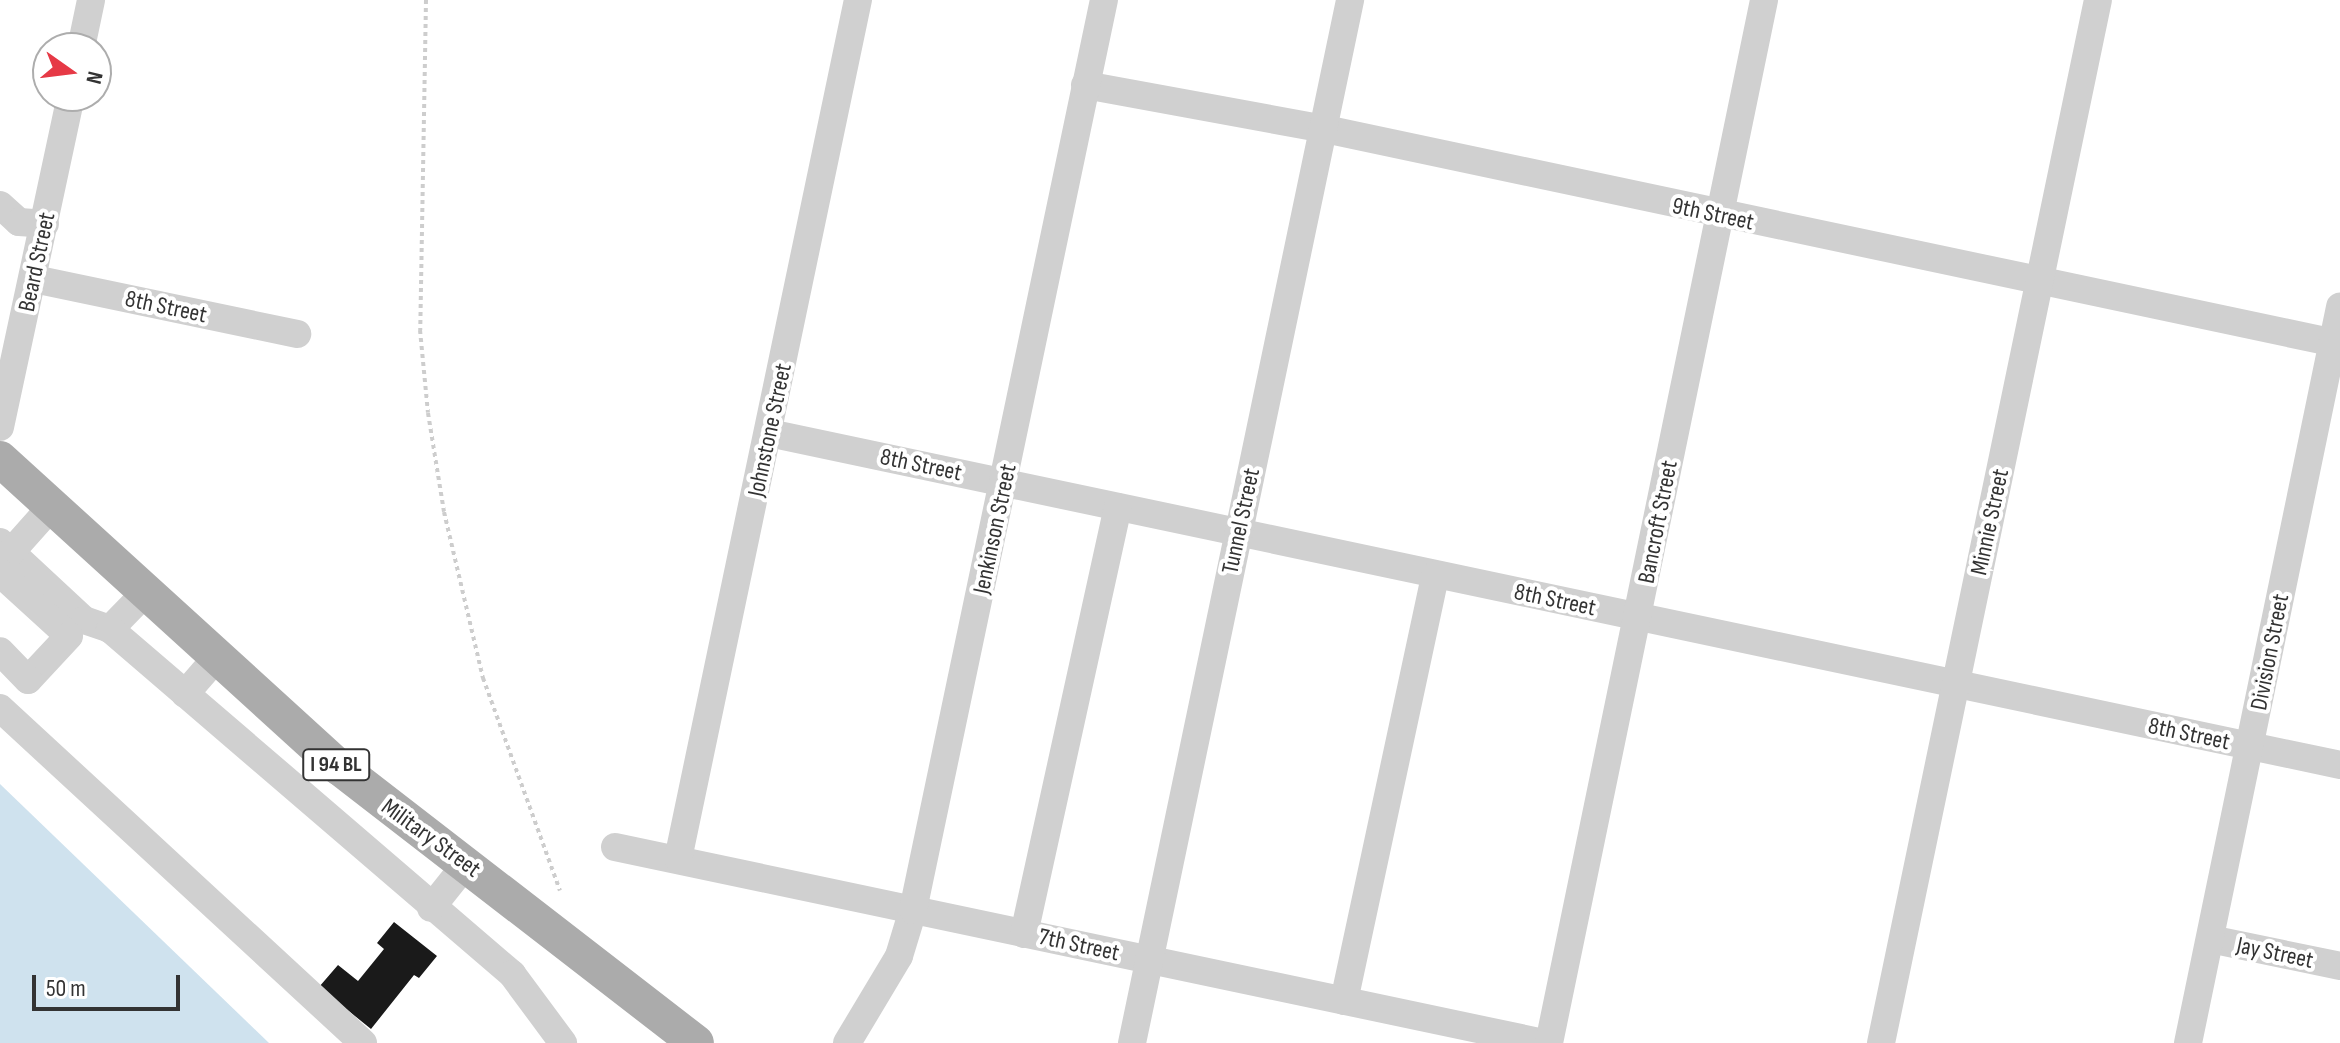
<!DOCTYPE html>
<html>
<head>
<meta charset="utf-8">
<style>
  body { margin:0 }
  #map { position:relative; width:2340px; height:1043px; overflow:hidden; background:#fff; font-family:"Sofia Sans Condensed",sans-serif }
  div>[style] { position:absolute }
  .water>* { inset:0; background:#cfe2ee }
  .building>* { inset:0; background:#1a1a1a }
  .path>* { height:4px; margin-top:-2px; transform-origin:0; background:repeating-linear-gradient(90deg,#cdcdcd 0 4px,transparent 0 8px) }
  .minor>* { height:28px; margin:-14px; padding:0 14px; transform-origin:14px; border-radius:14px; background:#d0d0d0 }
  .major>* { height:36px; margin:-18px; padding:0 18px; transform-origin:18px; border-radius:18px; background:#ababab }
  span { translate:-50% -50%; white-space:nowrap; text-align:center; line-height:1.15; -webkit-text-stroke:8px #fff; paint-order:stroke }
  .shield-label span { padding:2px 6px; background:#fff; border:2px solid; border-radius:6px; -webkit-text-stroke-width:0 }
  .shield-label { font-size:22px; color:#333; font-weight:700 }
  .street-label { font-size:24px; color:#333 }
  .north { position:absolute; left:32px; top:32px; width:80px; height:80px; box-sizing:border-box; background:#fff; border:2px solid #adadad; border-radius:50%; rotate:104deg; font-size:22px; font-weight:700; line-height:32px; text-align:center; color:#333 }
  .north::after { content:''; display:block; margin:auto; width:28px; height:36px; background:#e63946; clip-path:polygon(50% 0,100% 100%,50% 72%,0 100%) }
  .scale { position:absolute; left:32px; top:975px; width:148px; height:36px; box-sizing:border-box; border:4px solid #333; border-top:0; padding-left:10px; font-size:24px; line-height:28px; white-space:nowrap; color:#333; -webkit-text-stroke:6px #fff; paint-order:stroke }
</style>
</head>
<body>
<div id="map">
  <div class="water">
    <div style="clip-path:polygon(0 784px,269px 1043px,0 1043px)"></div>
  </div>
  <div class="building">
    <div style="clip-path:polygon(394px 922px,437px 956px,419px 978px,414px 975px,371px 1029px,319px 987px,338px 965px,358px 981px,384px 949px,377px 943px)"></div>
  </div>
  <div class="path">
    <div style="left:426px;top:0;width:330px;rotate:91deg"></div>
    <div style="left:420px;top:330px;width:83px;rotate:84.5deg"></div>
    <div style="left:428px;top:413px;width:100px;rotate:80.8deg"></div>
    <div style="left:444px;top:512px;width:171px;rotate:76.8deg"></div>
    <div style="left:483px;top:678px;width:226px;rotate:70.1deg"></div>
  </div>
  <div class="minor">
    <div style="left:81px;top:48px;width:49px;rotate:-78.2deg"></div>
    <div style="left:1085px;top:85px;width:244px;rotate:10.4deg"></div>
    <div style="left:1325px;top:129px;width:1038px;rotate:11.96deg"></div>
    <div style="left:0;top:205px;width:25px;rotate:42deg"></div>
    <div style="left:19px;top:222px;width:26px;rotate:4deg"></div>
    <div style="left:34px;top:279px;width:269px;rotate:11.8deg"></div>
    <div style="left:0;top:427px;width:339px;rotate:-77.9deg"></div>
    <div style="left:769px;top:433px;width:1606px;rotate:11.93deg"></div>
    <div style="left:0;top:542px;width:115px;rotate:42.9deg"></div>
    <div style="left:84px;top:620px;width:28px;rotate:19deg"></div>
    <div style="left:11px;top:552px;width:62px;rotate:-48.3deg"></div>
    <div style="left:0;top:573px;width:93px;rotate:42.4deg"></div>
    <div style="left:69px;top:636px;width:60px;rotate:133deg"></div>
    <div style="left:28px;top:680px;width:40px;rotate:-134deg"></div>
    <div style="left:146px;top:592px;width:52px;rotate:134.2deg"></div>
    <div style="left:110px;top:629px;width:530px;rotate:40.64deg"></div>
    <div style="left:512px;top:974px;width:86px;rotate:53.5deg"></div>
    <div style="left:185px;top:694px;width:49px;rotate:-49.1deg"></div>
    <div style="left:0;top:708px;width:494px;rotate:42.7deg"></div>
    <div style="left:615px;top:847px;width:949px;rotate:11.91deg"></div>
    <div style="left:678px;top:859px;width:878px;rotate:-78.17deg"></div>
    <div style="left:431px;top:908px;width:56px;rotate:-51.5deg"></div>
    <div style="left:1024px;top:934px;width:437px;rotate:-77.6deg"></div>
    <div style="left:2210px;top:939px;width:133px;rotate:11.7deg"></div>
    <div style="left:1344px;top:1001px;width:436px;rotate:-77.9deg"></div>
    <div style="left:847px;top:1043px;width:101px;rotate:-59.1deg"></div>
    <div style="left:899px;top:956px;width:48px;rotate:-73.1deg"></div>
    <div style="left:913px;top:910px;width:930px;rotate:-78.15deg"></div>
    <div style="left:1132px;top:1043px;width:1066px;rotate:-78.19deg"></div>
    <div style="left:1549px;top:1043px;width:1065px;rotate:-78.35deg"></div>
    <div style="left:1881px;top:1043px;width:1065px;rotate:-78.25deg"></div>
    <div style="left:2188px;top:1043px;width:752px;rotate:-78.33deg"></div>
  </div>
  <div class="major">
    <div style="left:0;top:459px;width:458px;rotate:42.3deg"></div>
    <div style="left:339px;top:767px;width:451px;rotate:37.7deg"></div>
  </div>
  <div class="shield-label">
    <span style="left:336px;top:765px">I 94 BL</span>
  </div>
  <div class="street-label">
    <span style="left:1713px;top:214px;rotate:12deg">9th Street</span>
    <span style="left:37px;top:262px;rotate:-78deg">Beard Street</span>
    <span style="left:166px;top:307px;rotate:12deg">8th Street</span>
    <span style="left:770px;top:430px;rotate:-78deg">Johnstone Street</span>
    <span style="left:921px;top:465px;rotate:12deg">8th Street</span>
    <span style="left:1241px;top:521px;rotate:-78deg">Tunnel Street</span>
    <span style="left:1658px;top:522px;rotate:-79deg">Bancroft Street</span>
    <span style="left:1990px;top:522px;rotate:-78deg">Minnie Street</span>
    <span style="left:995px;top:529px;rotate:-78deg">Jenkinson Street</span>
    <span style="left:1555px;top:600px;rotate:12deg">8th Street</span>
    <span style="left:2270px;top:652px;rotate:-79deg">Division Street</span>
    <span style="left:2189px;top:734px;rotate:12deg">8th Street</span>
    <span style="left:431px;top:838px;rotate:36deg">Military Street</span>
    <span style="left:1079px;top:945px;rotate:12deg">7th Street</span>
    <span style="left:2275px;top:953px;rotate:12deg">Jay Street</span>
  </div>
  <div class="north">N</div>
  <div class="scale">50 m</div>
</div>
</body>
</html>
